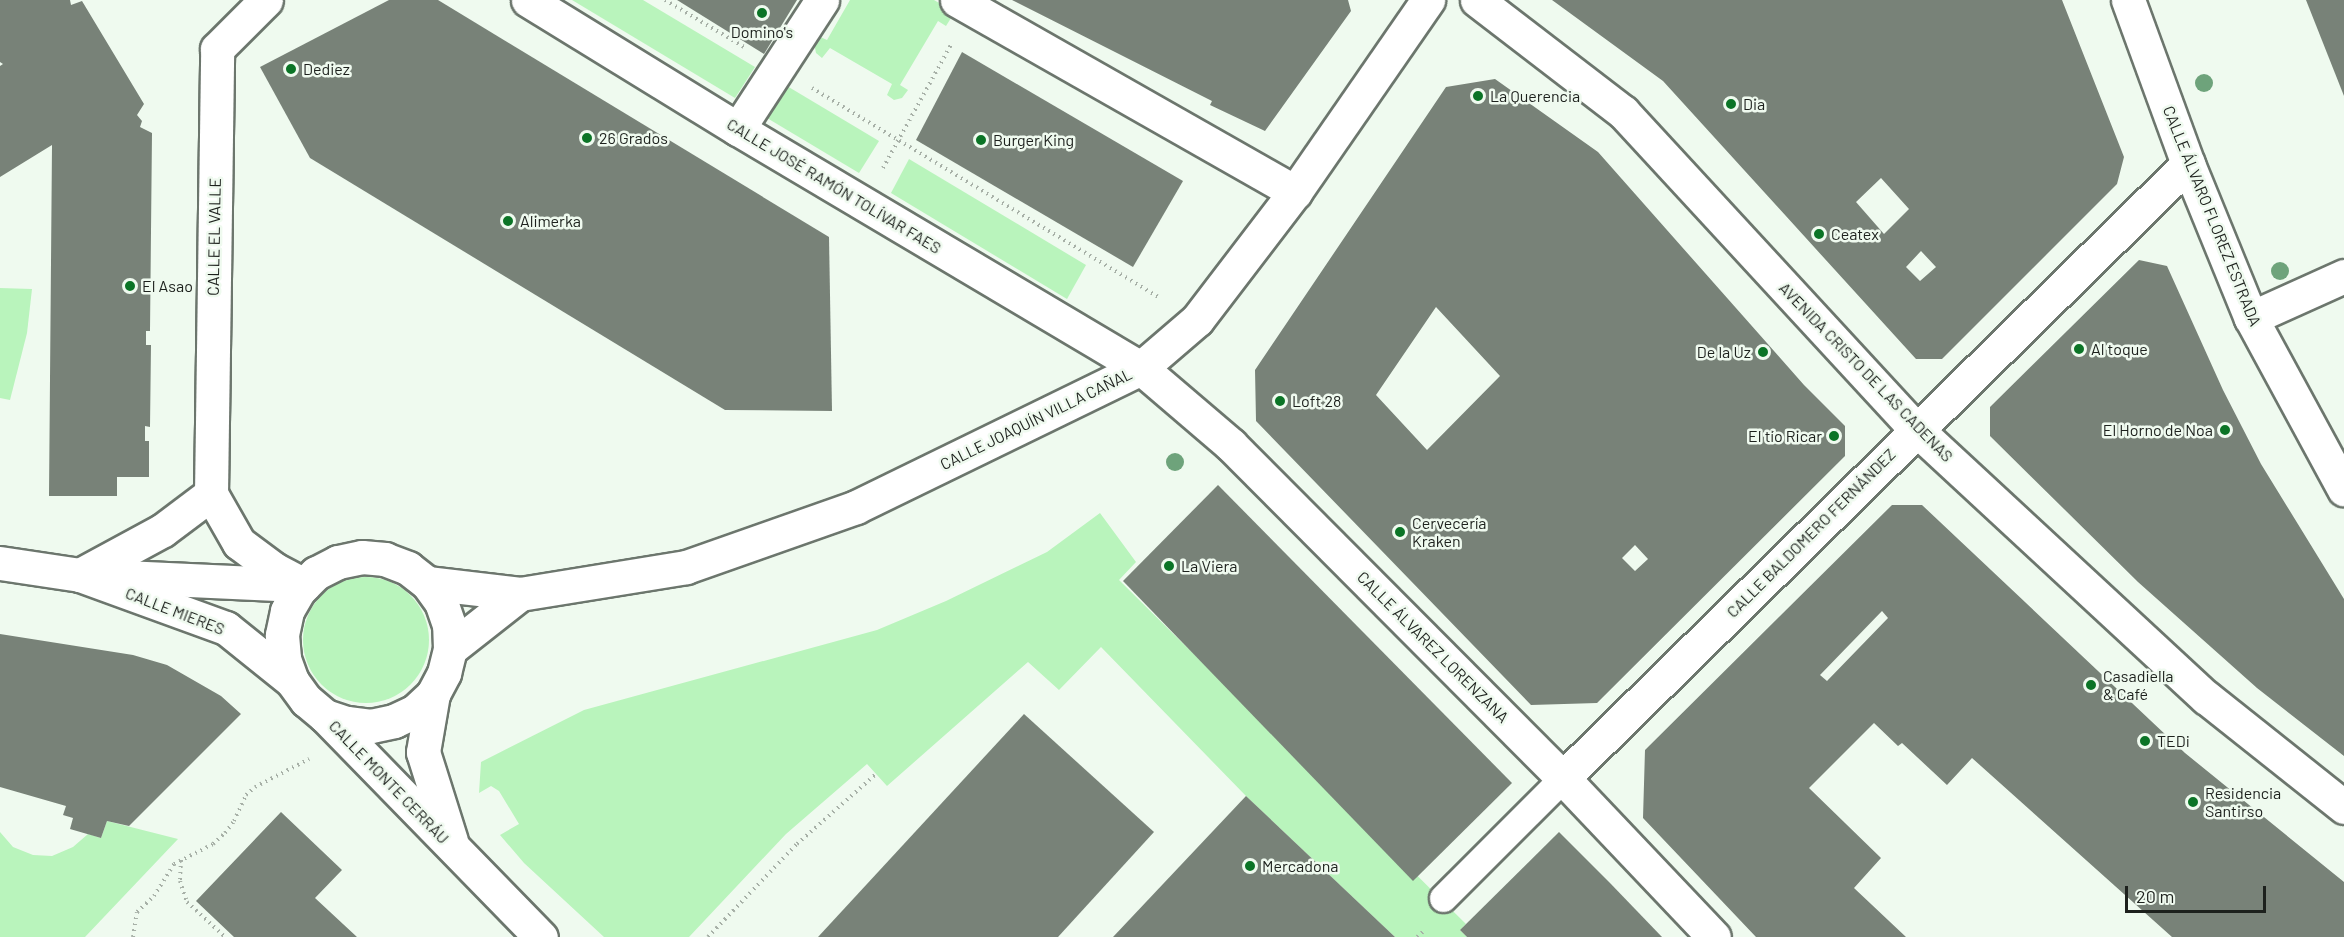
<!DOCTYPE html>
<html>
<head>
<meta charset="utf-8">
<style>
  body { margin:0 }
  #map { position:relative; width:2344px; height:937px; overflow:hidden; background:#effaef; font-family:Barlow,sans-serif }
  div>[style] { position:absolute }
  .green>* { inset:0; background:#b9f4bc }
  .round { border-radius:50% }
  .building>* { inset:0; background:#788278 }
  .path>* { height:4px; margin-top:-2px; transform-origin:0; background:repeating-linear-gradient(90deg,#a7b0a7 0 1.5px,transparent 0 6px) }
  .roads { filter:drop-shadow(2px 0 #6c766d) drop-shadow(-2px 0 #6c766d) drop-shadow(0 2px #6c766d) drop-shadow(0 -2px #6c766d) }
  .lane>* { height:27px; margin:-13.5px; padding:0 13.5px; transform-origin:13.5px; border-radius:13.5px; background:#fff }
  .street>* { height:33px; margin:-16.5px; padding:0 16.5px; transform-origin:16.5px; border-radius:16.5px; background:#fff }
  .secondary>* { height:33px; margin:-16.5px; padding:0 16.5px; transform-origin:16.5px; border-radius:16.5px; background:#fff }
  .trees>* { width:18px; height:18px; margin:-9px; border-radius:50%; background:#6ea37b }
  .dots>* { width:16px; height:16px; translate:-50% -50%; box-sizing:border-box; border:3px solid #effaef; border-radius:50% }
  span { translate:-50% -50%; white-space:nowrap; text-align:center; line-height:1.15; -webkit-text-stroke:5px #effaef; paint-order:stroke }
  .poi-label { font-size:16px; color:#1d211d }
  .left { translate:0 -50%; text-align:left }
  .right { translate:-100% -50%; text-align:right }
  .street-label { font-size:16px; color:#1d211d }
  .scale { position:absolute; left:2125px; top:886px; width:141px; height:27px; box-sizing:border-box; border:3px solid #1d211d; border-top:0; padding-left:8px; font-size:18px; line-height:21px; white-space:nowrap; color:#1d211d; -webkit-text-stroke:4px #effaef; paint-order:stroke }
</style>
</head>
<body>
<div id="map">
  <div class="green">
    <div style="clip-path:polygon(572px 0,643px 0,755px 67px,735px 98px)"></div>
    <div style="clip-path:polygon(850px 0,934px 0,946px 7px,951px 18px,946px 26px,938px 21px,900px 85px,908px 90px,902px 98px,894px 100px,887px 95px,892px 84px,830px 48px,822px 58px,816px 53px,814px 43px,818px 36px,827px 40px)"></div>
    <div style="clip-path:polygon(787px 86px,879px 141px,859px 173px,767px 118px)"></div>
    <div style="clip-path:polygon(909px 159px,1086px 265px,1067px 299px,891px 193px)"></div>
    <div style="clip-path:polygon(0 288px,32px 289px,27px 333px,10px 400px,0 398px)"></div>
    <div style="clip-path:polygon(1100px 513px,1136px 562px,1119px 580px,1466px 924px,1460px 930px,1467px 937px,1395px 937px,1246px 796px,1101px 647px,1059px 690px,1028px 662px,887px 786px,867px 764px,786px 834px,689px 937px,604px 937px,524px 863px,500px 835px,519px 824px,499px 791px,491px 786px,479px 793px,481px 762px,584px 710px,877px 630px,946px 601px,1047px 552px)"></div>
    <div class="round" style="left:303px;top:577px;width:126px;height:126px"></div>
    <div style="clip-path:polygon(107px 821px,178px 839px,85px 937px,0 937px,0 832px,13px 847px,33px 855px,52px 856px,73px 847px,88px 834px,101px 838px)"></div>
  </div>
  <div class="building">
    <div style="clip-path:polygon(0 0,70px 0,71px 5px,82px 1px,144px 104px,137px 115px,142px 121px,140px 127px,152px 133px,150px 331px,146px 331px,146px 345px,151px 345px,150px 427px,145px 426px,145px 441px,149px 441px,149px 477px,117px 477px,117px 496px,49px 496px,52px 145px,0 177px,0 66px,3px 64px,0 62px)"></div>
    <div style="clip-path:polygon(389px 0,438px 0,829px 237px,832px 411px,725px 410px,310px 158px,260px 67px)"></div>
    <div style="clip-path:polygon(677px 0,797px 0,764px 54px)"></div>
    <div style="clip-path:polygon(1012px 0,1348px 0,1351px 11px,1265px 131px,1210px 105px,1212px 101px)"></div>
    <div style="clip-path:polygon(evenodd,1552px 0,2062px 0,2124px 157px,2117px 184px,1942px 359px,1916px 359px,1663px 81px,1552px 0,1881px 178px,1909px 209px,1884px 234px,1856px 202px,1881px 178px,1552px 0,1921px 251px,1936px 267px,1920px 281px,1906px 267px,1921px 251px)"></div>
    <div style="clip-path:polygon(2306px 0,2344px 0,2344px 96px)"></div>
    <div style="clip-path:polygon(962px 52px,1183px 181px,1133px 267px,916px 140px)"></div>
    <div style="clip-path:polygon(evenodd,1495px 79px,1598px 152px,1804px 385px,1845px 426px,1845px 456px,1597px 703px,1531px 705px,1256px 421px,1255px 370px,1446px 87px,1495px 79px,1436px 307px,1500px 376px,1427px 450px,1376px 395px,1436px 307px,1495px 79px,1635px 545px,1648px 559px,1635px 571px,1622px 558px,1635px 545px)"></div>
    <div style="clip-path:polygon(2139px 260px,2167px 266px,2223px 390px,2261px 464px,2344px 599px,2344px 756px,2257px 688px,2138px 582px,1990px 436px,1990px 407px)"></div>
    <div style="clip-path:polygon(1218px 485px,1512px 783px,1413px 881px,1123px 581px)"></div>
    <div style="clip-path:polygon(evenodd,1892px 505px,1922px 505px,2185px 753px,2344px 882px,2344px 937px,2172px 937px,1972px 758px,1947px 785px,1902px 743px,1898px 746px,1874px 723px,1809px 788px,1881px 858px,1854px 888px,1906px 937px,1756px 937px,1643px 818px,1645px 750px,1892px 505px,1882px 611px,1888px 618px,1827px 681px,1820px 675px,1882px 611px)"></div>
    <div style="clip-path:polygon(0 634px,133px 655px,167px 665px,221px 696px,241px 714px,129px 826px,107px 821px,101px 838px,70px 829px,73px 818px,63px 815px,66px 806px,0 787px)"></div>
    <div style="clip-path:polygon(1024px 714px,1154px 832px,1058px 937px,818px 937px)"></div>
    <div style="clip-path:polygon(1246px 796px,1395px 937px,1113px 937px)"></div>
    <div style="clip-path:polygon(281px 812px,342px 870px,315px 898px,357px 937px,234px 937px,196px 901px)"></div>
    <div style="clip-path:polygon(1559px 832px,1610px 883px,1662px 937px,1467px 937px,1460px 930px)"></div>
  </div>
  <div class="path">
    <div style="left:665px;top:0;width:92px;rotate:30.7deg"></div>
    <div style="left:812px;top:88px;width:406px;rotate:31.1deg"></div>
    <div style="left:883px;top:168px;width:143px;rotate:-61.1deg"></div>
    <div style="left:181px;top:860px;width:21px;rotate:93deg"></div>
    <div style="left:180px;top:881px;width:22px;rotate:72deg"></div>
    <div style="left:187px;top:902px;width:52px;rotate:42.6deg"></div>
    <div style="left:133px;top:937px;width:25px;rotate:-81deg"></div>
    <div style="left:137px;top:912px;width:23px;rotate:-43deg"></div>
    <div style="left:154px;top:896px;width:38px;rotate:-58deg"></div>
    <div style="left:174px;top:864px;width:44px;rotate:-27.1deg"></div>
    <div style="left:213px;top:844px;width:16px;rotate:-43deg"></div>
    <div style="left:225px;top:833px;width:15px;rotate:-53deg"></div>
    <div style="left:234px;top:821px;width:29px;rotate:-65deg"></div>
    <div style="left:246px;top:795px;width:12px;rotate:-42deg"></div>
    <div style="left:255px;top:787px;width:61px;rotate:-27.4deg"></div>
    <div style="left:708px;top:937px;width:129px;rotate:-46.3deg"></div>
    <div style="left:797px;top:844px;width:104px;rotate:-41.5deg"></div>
    <div style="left:1417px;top:937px;width:9px;rotate:-41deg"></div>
  </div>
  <div class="roads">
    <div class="lane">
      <div style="left:1443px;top:898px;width:170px;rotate:-45deg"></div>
    </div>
    <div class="street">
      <div style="left:528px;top:0;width:246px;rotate:31.6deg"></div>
      <div style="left:738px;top:129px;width:469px;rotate:30.7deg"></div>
      <div style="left:1141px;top:368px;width:118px;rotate:40.5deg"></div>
      <div style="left:1231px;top:445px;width:470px;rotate:45.1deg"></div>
      <div style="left:1563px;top:778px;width:219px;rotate:46.5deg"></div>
      <div style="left:957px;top:0;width:389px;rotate:29.6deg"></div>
      <div style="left:738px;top:129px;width:154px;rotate:-56.9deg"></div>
      <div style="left:2251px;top:318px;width:102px;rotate:-24.3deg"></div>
      <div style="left:211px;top:494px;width:445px;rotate:-89.2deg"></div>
      <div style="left:217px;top:49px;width:69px;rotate:-45deg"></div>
      <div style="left:211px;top:494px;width:56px;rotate:60.3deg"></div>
      <div style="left:239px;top:543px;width:44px;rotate:36.6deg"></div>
      <div style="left:274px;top:569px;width:30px;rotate:28deg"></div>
      <div style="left:0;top:563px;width:81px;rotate:8.5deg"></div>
      <div style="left:80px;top:575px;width:224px;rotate:2.6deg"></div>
      <div style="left:80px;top:575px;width:155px;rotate:20deg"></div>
      <div style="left:226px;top:628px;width:85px;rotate:38.8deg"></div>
      <div style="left:292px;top:681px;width:24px;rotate:54deg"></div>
      <div style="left:306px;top:700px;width:25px;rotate:40deg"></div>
      <div style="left:325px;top:716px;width:23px;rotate:18deg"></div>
      <div style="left:347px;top:723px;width:24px;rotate:7deg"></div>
      <div style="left:371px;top:726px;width:24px;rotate:-12deg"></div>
      <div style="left:394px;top:721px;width:23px;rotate:-25deg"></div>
      <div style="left:415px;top:711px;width:25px;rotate:-43deg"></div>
      <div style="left:433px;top:694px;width:24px;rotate:-62deg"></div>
      <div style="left:444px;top:673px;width:25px;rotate:-76deg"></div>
      <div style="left:450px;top:649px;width:24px;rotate:-92deg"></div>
      <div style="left:449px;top:625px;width:24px;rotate:-109deg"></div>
      <div style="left:441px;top:602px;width:24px;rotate:-126deg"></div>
      <div style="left:427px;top:583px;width:24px;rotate:-142deg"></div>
      <div style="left:408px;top:568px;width:25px;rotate:-159deg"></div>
      <div style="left:385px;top:559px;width:23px;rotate:-175deg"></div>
      <div style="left:362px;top:557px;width:25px;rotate:168deg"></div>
      <div style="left:338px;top:562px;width:25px;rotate:153deg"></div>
      <div style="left:316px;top:573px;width:24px;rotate:135deg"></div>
      <div style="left:299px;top:590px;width:24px;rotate:120deg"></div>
      <div style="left:287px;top:611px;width:25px;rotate:102deg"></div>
      <div style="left:282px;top:635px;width:24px;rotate:85deg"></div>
      <div style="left:284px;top:659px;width:23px;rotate:70deg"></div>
      <div style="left:80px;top:575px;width:94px;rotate:-28.5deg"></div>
      <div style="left:163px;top:530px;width:60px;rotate:-36.9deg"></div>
      <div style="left:427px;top:583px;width:94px;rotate:6.7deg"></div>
      <div style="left:520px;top:594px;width:168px;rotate:-9.2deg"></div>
      <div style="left:686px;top:567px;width:180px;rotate:-19.4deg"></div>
      <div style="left:856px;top:507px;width:317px;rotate:-26deg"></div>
      <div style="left:1141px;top:368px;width:74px;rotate:-40.6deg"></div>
      <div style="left:1197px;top:320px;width:161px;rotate:-52.6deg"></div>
      <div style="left:1295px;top:192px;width:234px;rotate:-55.3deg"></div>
      <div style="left:450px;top:649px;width:89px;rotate:-38.2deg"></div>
      <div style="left:433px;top:694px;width:59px;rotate:99.8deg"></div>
      <div style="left:423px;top:752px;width:93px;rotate:72.5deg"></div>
      <div style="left:325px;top:716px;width:309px;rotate:45.7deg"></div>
      <div style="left:1563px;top:778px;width:876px;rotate:-44.49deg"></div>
    </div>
    <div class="secondary">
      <div style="left:1477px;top:0;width:184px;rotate:37.5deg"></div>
      <div style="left:1623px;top:112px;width:432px;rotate:47.3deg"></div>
      <div style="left:1916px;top:429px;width:396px;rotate:42.8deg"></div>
      <div style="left:2207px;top:698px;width:175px;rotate:38.5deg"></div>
      <div style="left:2128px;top:0;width:175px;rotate:69.9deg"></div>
      <div style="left:2188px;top:164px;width:166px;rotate:67.8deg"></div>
      <div style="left:2251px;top:318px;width:195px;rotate:61.5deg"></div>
    </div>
  </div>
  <div class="trees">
    <div style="left:2204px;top:83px"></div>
    <div style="left:2280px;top:271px"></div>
    <div style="left:1175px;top:462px"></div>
  </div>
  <div class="dots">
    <div style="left:762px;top:13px;background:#0b7426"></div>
    <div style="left:291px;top:69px;background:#0b7426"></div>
    <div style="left:1478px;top:96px;background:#0b7426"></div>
    <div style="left:1731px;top:104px;background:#0b7426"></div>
    <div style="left:587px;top:138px;background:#0b7426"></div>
    <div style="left:981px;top:140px;background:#0b7426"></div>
    <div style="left:508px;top:221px;background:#0b7426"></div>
    <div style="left:1819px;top:234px;background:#0b7426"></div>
    <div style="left:130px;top:286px;background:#0b7426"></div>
    <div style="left:2079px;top:349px;background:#0b7426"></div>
    <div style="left:1763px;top:352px;background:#0b7426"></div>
    <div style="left:1280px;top:401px;background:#0b7426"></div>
    <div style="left:2225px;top:430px;background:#0b7426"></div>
    <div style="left:1834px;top:436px;background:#0b7426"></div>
    <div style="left:1400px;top:532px;background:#0b7426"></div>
    <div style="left:1169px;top:566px;background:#0b7426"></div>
    <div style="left:2091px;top:685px;background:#0b7426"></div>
    <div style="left:2145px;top:741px;background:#0b7426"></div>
    <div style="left:2193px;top:802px;background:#0b7426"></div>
    <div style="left:1250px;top:866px;background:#0b7426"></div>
  </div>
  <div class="poi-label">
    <span style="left:762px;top:32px">Domino's</span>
    <span class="left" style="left:303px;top:69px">Dediez</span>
    <span class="left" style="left:1490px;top:96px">La Querencia</span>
    <span class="left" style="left:1743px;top:104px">Dia</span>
    <span class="left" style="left:599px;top:138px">26 Grados</span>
    <span class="left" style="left:993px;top:140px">Burger King</span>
    <span class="left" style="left:520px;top:221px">Alimerka</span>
    <span class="left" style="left:1831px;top:234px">Ceatex</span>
    <span class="left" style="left:142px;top:286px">El Asao</span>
    <span class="left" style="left:2091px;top:349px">Al toque</span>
    <span class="right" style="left:1751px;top:352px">De la Uz</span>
    <span class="left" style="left:1292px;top:401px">Loft 28</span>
    <span class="right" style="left:2213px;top:430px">El Horno de Noa</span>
    <span class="right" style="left:1822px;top:436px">El tío Ricar</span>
    <span class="left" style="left:1412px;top:532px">Cervecería<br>Kraken</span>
    <span class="left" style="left:1181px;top:566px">La Viera</span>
    <span class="left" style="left:2103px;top:685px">Casadiella<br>&amp; Café</span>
    <span class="left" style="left:2157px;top:741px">TEDi</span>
    <span class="left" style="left:2205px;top:802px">Residencia<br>Santirso</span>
    <span class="left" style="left:1262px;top:866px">Mercadona</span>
  </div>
  <div class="street-label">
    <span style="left:834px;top:186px;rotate:31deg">CALLE JOSÉ RAMÓN TOLÍVAR FAES</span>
    <span style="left:2212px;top:216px;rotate:68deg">CALLE ÁLVARO FLOREZ ESTRADA</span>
    <span style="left:214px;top:237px;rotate:-89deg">CALLE EL VALLE</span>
    <span style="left:1866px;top:372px;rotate:46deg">AVENIDA CRISTO DE LAS CADENAS</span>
    <span style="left:1036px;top:419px;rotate:-26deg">CALLE JOAQUÍN VILLA CAÑAL</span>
    <span style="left:1811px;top:533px;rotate:-45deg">CALLE BALDOMERO FERNÁNDEZ</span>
    <span style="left:175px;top:611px;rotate:21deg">CALLE MIERES</span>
    <span style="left:1433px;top:647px;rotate:45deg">CALLE ÁLVAREZ LORENZANA</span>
    <span style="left:389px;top:782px;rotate:46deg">CALLE MONTE CERRÁU</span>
  </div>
  <div class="scale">20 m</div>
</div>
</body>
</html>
